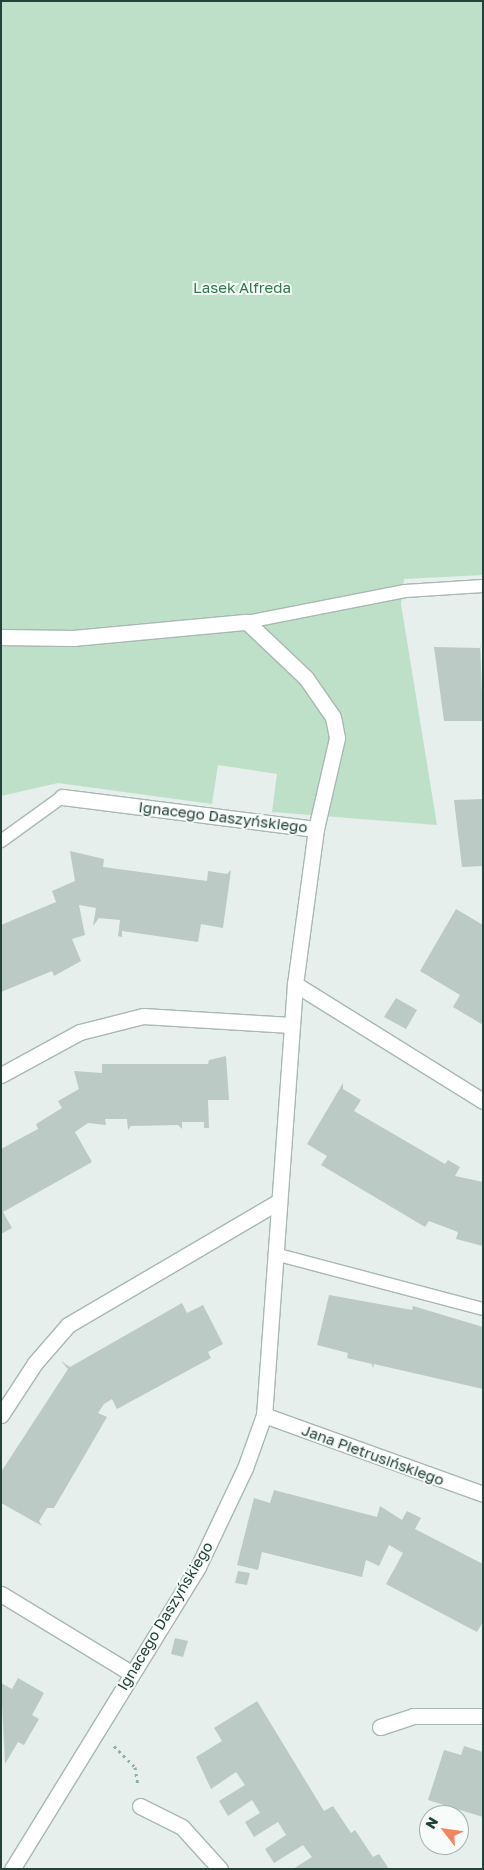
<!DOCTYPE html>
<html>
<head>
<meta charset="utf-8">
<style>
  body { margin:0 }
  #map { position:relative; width:484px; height:1870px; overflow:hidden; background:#e6efeb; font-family:"Golos Text",sans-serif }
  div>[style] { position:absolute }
  .green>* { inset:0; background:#bfe0c8 }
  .building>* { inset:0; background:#bbcac4 }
  .path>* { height:3px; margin-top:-1.5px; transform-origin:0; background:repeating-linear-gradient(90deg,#86b3a5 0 2.5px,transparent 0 6.5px) }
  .roads { filter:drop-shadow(1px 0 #a8b8b2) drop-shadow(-1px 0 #a8b8b2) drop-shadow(0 1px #a8b8b2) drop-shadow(0 -1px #a8b8b2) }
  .lane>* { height:12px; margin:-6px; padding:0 6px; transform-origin:6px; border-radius:6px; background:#fff }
  .street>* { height:15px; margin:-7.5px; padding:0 7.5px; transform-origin:7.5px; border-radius:7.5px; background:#fff }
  span { translate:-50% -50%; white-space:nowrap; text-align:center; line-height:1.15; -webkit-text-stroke:4px #f7fbf9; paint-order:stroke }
  .park-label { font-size:15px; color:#2d7a4b }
  .street-label { font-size:15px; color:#24423a }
  .frame { position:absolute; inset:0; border:2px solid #24423a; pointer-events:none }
  .north { position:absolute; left:419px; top:1805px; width:50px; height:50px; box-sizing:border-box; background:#f7fbf9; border:1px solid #a3b1ad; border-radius:50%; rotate:300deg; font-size:14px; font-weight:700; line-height:20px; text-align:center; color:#24423a }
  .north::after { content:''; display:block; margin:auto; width:18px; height:22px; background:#f4845f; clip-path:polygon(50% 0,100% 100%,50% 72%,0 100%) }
</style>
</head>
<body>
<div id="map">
  <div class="green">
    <div style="clip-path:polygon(1px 1px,483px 1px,483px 575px,404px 579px,401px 604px,437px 825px,272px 812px,277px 774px,218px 765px,212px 804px,58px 783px,1px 796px)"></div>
  </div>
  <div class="building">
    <div style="clip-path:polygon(480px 640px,483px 721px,444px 721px,434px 647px,480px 648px)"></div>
    <div style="clip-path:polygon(483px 799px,483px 866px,462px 867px,454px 800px)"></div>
    <div style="clip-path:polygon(70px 851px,104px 859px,103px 867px,207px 881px,208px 871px,227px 874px,231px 870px,223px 928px,201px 924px,198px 942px,122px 931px,122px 937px,118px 936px,120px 920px,99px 918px,93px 926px,96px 908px,79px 905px,85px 935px,72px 939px,81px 961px,54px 976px,52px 971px,1px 992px,1px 925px,56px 902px,52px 891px,75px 881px)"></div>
    <div style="clip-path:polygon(456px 909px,483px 925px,483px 1025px,453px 1007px,460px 995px,420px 971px)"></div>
    <div style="clip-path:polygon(396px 998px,417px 1010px,406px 1029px,384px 1017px)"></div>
    <div style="clip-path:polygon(226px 1056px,229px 1100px,208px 1100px,209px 1128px,204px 1128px,204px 1122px,182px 1122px,182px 1129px,178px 1125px,131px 1126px,128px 1130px,127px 1119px,105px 1119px,106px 1125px,88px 1123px,75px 1132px,92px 1162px,3px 1212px,12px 1228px,1px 1234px,1px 1149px,38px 1129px,36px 1124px,62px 1108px,58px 1101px,79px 1089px,74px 1071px,102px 1073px,102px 1064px,208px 1064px,209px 1060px)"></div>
    <div style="clip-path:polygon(343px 1083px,343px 1089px,361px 1100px,354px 1111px,445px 1164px,448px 1160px,460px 1167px,455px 1176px,483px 1182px,483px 1246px,456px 1239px,458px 1232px,429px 1221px,425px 1227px,321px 1165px,327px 1156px,307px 1144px)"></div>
    <div style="clip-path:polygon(329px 1295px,412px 1310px,413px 1306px,483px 1327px,483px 1389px,374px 1364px,373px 1369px,372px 1364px,347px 1358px,348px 1353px,317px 1345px)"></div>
    <div style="clip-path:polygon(182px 1303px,187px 1313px,203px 1305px,223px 1344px,208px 1352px,211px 1358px,117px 1409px,112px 1399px,104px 1404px,98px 1413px,107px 1417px,54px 1508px,47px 1508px,39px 1521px,42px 1526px,1px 1503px,1px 1472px,68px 1369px,61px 1361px,70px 1367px)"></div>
    <div style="clip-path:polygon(274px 1490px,377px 1517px,380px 1506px,402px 1520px,407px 1511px,421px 1518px,415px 1529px,483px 1564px,483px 1622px,477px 1632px,386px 1584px,403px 1553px,389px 1545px,379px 1566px,366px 1560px,362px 1577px,262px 1552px,258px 1570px,237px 1565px,254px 1498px,270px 1503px)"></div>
    <div style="clip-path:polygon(238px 1571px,250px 1573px,247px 1585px,235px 1583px)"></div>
    <div style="clip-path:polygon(175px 1638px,188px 1641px,183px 1657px,171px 1654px)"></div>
    <div style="clip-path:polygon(18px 1678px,44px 1693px,32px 1715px,39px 1719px,24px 1745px,18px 1742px,5px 1764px,1px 1683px,12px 1689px)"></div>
    <div style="clip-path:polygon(257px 1701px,324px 1811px,333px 1806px,351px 1833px,355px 1830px,373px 1857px,379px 1854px,389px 1869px,293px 1869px,312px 1857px,303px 1845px,274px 1863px,265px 1849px,286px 1835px,278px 1822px,254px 1837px,245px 1822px,260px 1813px,252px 1800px,228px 1816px,219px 1801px,245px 1785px,236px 1772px,211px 1789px,196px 1757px,222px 1741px,214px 1728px)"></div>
    <div style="clip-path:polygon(464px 1746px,483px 1752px,483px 1817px,428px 1800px,444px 1750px,461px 1755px)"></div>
  </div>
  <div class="path">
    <div style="left:114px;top:1746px;width:30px;rotate:45deg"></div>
    <div style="left:135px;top:1767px;width:19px;rotate:81deg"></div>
  </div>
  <div class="roads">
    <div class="lane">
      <div style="left:247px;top:622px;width:161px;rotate:-11.1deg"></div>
      <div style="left:405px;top:591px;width:78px;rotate:-3.7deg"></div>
      <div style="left:1px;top:841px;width:75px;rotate:-35.8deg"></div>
      <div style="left:275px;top:1254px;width:215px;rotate:14.8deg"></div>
    </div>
    <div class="street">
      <div style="left:1px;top:637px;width:72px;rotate:0.8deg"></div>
      <div style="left:73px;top:638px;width:175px;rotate:-5.3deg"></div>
      <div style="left:247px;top:622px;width:81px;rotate:43.5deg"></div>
      <div style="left:306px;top:678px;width:47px;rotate:55.3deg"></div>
      <div style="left:333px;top:717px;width:21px;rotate:79deg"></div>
      <div style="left:337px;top:738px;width:93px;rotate:103deg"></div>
      <div style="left:316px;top:829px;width:156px;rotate:97.7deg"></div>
      <div style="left:295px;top:984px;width:432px;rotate:94.1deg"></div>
      <div style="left:264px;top:1415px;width:56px;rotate:109.7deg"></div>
      <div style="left:245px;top:1468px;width:110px;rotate:115.4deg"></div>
      <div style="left:198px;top:1567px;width:355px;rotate:121.6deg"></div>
      <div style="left:62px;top:797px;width:256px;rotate:7.2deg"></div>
      <div style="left:295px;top:984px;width:221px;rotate:31.9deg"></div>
      <div style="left:1px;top:1075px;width:90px;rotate:-28.6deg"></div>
      <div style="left:80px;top:1032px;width:65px;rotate:-14.3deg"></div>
      <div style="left:143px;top:1016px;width:148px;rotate:3.5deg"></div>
      <div style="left:1px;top:1415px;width:62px;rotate:-56.8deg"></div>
      <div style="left:35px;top:1363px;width:50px;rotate:-49deg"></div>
      <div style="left:68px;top:1325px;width:243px;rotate:-30.4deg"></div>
      <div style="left:264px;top:1415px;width:233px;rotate:19.8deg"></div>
      <div style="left:1px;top:1594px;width:152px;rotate:31.3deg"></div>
      <div style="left:380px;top:1727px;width:35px;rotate:-18deg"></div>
      <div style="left:413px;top:1716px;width:70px"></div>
      <div style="left:140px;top:1806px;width:47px;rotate:26.6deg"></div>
      <div style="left:182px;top:1827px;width:57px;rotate:47.9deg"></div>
    </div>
  </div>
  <div class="park-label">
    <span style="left:242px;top:288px">Lasek Alfreda</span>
  </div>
  <div class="street-label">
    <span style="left:223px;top:817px;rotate:7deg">Ignacego Daszyńskiego</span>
    <span style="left:373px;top:1455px;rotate:20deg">Jana Pietrusińskiego</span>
    <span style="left:165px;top:1616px;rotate:-59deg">Ignacego Daszyńskiego</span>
  </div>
  <div class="frame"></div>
  <div class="north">N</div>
</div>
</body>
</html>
